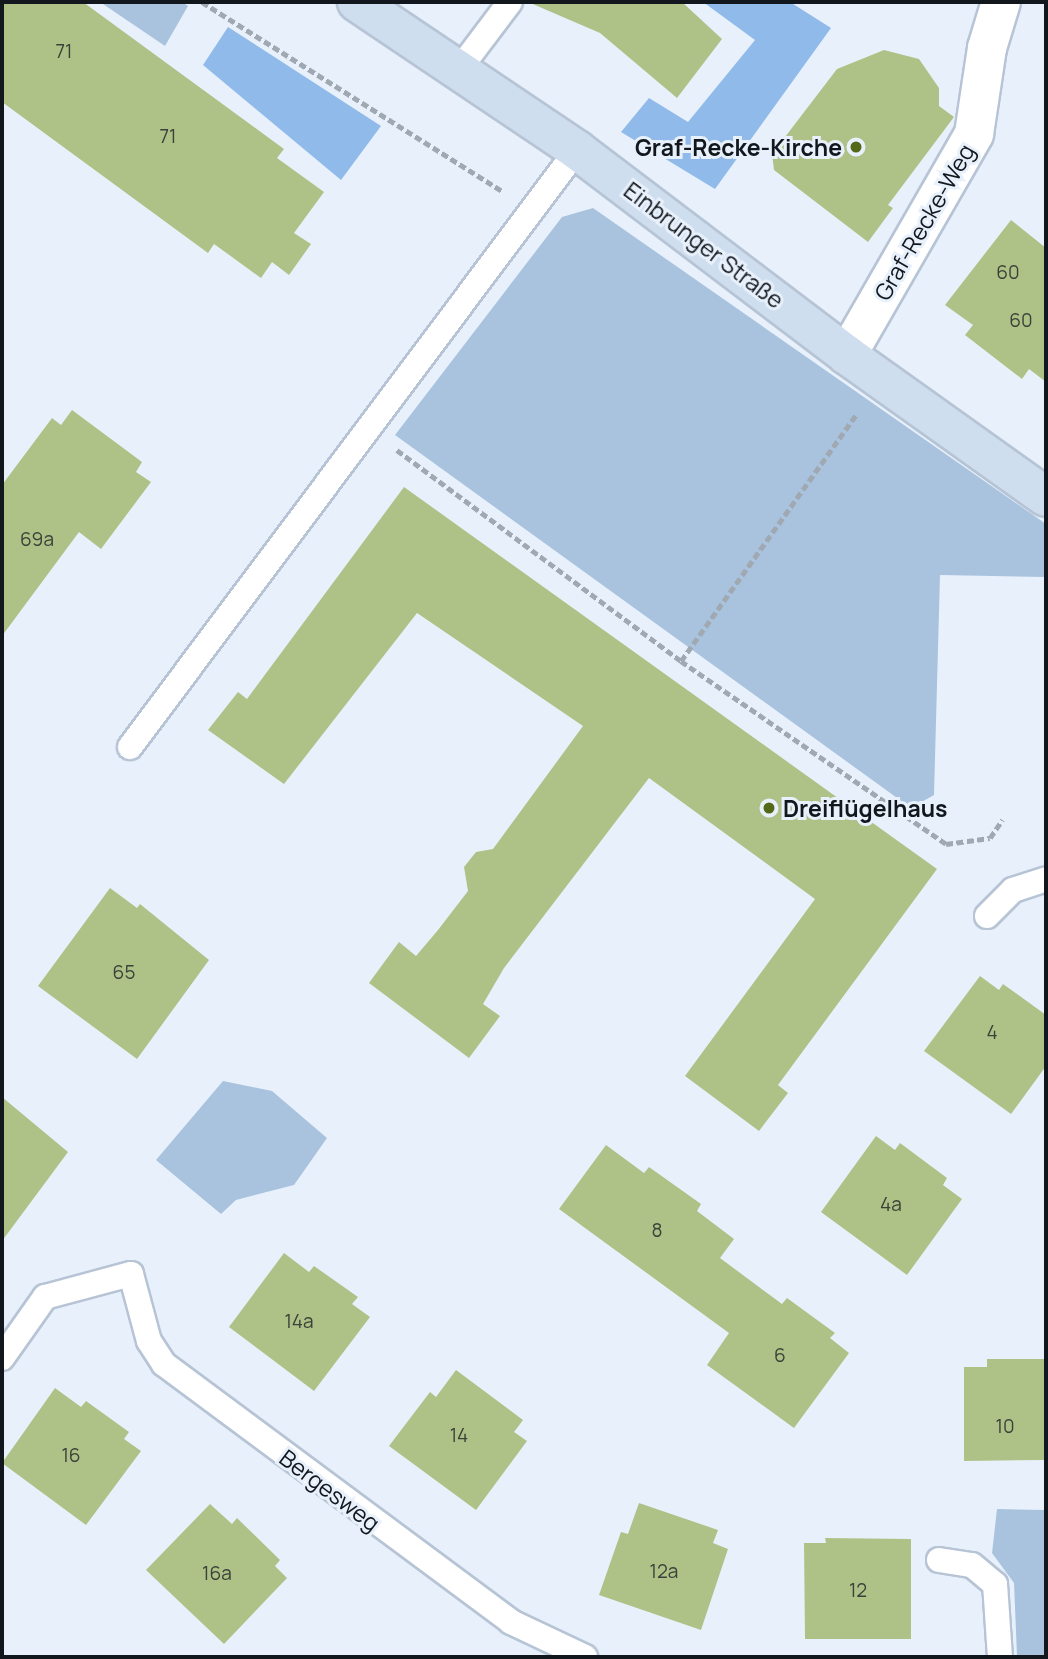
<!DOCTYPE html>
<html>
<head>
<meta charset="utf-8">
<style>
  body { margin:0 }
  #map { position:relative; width:1048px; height:1659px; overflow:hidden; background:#e8f1fb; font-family:Manrope,sans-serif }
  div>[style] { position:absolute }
  .green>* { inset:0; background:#a9c3df }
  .forest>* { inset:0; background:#90bae9 }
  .building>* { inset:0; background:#aec288 }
  .path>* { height:4.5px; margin-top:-2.25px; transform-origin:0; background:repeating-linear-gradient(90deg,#a0a8b1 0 7px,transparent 0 10.5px) }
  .roads { filter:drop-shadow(2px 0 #b6c4d5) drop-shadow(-2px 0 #b6c4d5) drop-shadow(0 2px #b6c4d5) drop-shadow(0 -2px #b6c4d5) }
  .lane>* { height:24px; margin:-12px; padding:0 12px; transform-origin:12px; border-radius:12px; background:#fff }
  .street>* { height:38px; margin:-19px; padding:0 19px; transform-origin:19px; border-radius:19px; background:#fff }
  .secondary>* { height:38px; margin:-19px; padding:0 19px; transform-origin:19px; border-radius:19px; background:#cfdeef }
  .dots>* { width:19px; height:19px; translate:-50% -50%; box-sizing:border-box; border:4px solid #e8f1fb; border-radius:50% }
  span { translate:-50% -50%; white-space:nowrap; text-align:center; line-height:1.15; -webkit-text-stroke:6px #e8f1fb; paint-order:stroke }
  .number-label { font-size:19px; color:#394238 }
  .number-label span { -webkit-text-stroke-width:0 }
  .poi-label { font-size:23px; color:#12171d; font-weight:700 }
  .right { translate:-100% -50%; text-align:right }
  .left { translate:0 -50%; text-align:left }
  .street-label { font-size:23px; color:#12171d }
  .frame { position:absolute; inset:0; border:4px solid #12171d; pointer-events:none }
</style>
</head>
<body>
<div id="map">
  <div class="green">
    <div style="clip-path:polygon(100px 2px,182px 2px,188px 6px,165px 46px)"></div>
    <div style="clip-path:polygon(593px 208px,1046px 524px,1046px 577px,940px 575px,934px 795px,911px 808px,395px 435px,562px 217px)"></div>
    <div style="clip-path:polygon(223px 1081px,272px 1091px,327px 1138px,294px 1185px,236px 1200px,221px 1214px,156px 1160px)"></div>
    <div style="clip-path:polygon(997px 1509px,1046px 1510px,1046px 1656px,1017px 1656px,1014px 1583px,992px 1553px)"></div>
  </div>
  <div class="forest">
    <div style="clip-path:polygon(703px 2px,790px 2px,831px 28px,715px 189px,621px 132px,649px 98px,688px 122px,755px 40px)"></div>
    <div style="clip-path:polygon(228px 27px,381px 126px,341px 180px,203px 65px)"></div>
  </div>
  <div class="building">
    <div style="clip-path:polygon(2px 2px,83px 2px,284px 149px,277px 158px,324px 192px,294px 233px,311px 244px,289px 275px,272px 262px,261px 278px,214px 244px,208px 253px,2px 102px)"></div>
    <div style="clip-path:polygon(528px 2px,682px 2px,722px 39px,677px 98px,600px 33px)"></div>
    <div style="clip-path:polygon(884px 50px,919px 59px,939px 88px,939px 106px,954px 117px,888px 205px,893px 208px,868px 242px,774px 170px,772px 154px,837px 69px)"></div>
    <div style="clip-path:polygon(1011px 220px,1046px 248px,1046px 382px,1029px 369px,1022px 379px,965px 335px,973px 325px,945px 305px)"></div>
    <div style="clip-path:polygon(72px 410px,142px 462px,136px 472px,151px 482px,101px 549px,79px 532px,2px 636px,2px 485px,52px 418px,61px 425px)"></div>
    <div style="clip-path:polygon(404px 487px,937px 869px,778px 1085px,788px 1093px,759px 1131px,685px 1076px,815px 899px,649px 778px,504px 968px,483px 1004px,500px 1016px,469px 1058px,369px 983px,399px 942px,416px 956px,438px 930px,468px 891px,464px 867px,476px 852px,493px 849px,583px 726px,417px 613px,284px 784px,208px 730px,238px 692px,247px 699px)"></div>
    <div style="clip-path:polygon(110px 888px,137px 908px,140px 904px,209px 960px,137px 1059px,38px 986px)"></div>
    <div style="clip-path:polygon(980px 976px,999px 990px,1003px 984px,1046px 1015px,1046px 1066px,1011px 1114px,924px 1051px)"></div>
    <div style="clip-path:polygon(2px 1097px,68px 1152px,2px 1241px)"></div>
    <div style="clip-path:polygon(876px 1136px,895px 1150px,900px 1143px,947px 1178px,943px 1185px,962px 1199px,907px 1275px,821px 1212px)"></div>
    <div style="clip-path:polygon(606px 1145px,644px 1173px,649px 1167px,701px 1204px,697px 1211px,734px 1239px,720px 1258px,782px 1304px,787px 1298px,835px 1333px,830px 1338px,849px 1353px,794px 1428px,707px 1365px,729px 1333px,559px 1209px)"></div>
    <div style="clip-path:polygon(284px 1253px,309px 1272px,314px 1266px,358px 1297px,352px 1304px,370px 1317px,314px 1391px,229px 1327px)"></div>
    <div style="clip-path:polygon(987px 1359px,1046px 1359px,1046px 1460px,964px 1461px,964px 1367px,987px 1367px)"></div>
    <div style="clip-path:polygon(456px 1370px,523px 1420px,514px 1432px,527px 1441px,476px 1510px,389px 1446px,430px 1392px,436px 1397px)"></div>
    <div style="clip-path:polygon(55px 1388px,81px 1407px,86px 1401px,129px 1432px,124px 1439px,141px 1451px,86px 1525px,2px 1463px)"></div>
    <div style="clip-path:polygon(639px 1503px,718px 1530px,713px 1543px,728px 1549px,701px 1630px,599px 1595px,621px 1532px,628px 1534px)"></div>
    <div style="clip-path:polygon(210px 1504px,232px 1524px,237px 1518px,280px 1560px,275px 1566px,287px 1578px,224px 1644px,146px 1570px)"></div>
    <div style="clip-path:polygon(825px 1538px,911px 1539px,911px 1639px,805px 1639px,804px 1543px,826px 1543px)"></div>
  </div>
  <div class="path">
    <div style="left:202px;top:2px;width:355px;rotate:32.2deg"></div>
    <div style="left:397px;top:450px;width:354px;rotate:36.6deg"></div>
    <div style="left:681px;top:661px;width:322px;rotate:34.6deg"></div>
    <div style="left:946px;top:844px;width:44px;rotate:-7.8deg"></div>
    <div style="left:990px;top:838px;width:22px;rotate:-56deg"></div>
    <div style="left:681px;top:661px;width:302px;rotate:-54.6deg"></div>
  </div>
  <div class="roads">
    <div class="lane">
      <div style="left:461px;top:67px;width:81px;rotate:-53deg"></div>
      <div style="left:130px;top:747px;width:746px;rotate:-53.18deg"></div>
      <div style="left:987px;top:916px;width:37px;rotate:-45deg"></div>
      <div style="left:1013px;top:890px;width:35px;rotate:-18deg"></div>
      <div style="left:2px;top:1358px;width:75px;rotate:-54.8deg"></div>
      <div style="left:45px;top:1297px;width:89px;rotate:-15deg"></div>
      <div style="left:131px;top:1274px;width:69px;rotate:75deg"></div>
      <div style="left:149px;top:1341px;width:27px;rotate:57deg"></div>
      <div style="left:164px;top:1364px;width:432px;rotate:36.6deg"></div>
      <div style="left:511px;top:1622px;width:82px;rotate:25.3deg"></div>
      <div style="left:939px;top:1560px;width:33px;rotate:9deg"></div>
      <div style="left:972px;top:1565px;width:30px;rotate:40deg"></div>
      <div style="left:995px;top:1584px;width:73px;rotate:86.1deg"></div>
    </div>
    <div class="street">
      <div style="left:847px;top:355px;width:255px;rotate:-60.1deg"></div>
      <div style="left:974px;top:134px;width:87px;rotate:-81.4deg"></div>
      <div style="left:987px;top:48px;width:48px;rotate:-73.1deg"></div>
    </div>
    <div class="secondary">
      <div style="left:357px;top:2px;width:265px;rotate:33.9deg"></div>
      <div style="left:577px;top:150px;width:339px;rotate:37.2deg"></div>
      <div style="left:847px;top:355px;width:244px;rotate:35.5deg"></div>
    </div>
  </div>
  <div class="dots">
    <div style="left:856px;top:147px;background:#546918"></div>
    <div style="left:769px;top:808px;background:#546918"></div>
  </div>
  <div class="number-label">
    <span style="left:64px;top:52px">71</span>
    <span style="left:168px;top:137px">71</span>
    <span style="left:1008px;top:273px">60</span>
    <span style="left:1021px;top:321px">60</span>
    <span style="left:37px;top:540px">69a</span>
    <span style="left:124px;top:973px">65</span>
    <span style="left:992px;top:1033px">4</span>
    <span style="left:891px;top:1205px">4a</span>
    <span style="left:657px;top:1231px">8</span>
    <span style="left:299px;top:1322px">14a</span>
    <span style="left:780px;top:1356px">6</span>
    <span style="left:1005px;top:1427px">10</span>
    <span style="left:459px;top:1436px">14</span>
    <span style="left:71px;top:1456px">16</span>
    <span style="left:664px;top:1572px">12a</span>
    <span style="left:217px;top:1574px">16a</span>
    <span style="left:858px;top:1591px">12</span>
  </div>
  <div class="poi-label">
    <span class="right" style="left:842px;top:147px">Graf-Recke-Kirche</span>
    <span class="left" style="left:783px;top:808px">Dreiflügelhaus</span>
  </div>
  <div class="street-label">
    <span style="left:924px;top:222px;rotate:-60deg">Graf-Recke-Weg</span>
    <span style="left:704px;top:245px;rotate:37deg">Einbrunger Straße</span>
    <span style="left:330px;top:1490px;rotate:37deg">Bergesweg</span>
  </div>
  <div class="frame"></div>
</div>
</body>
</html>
